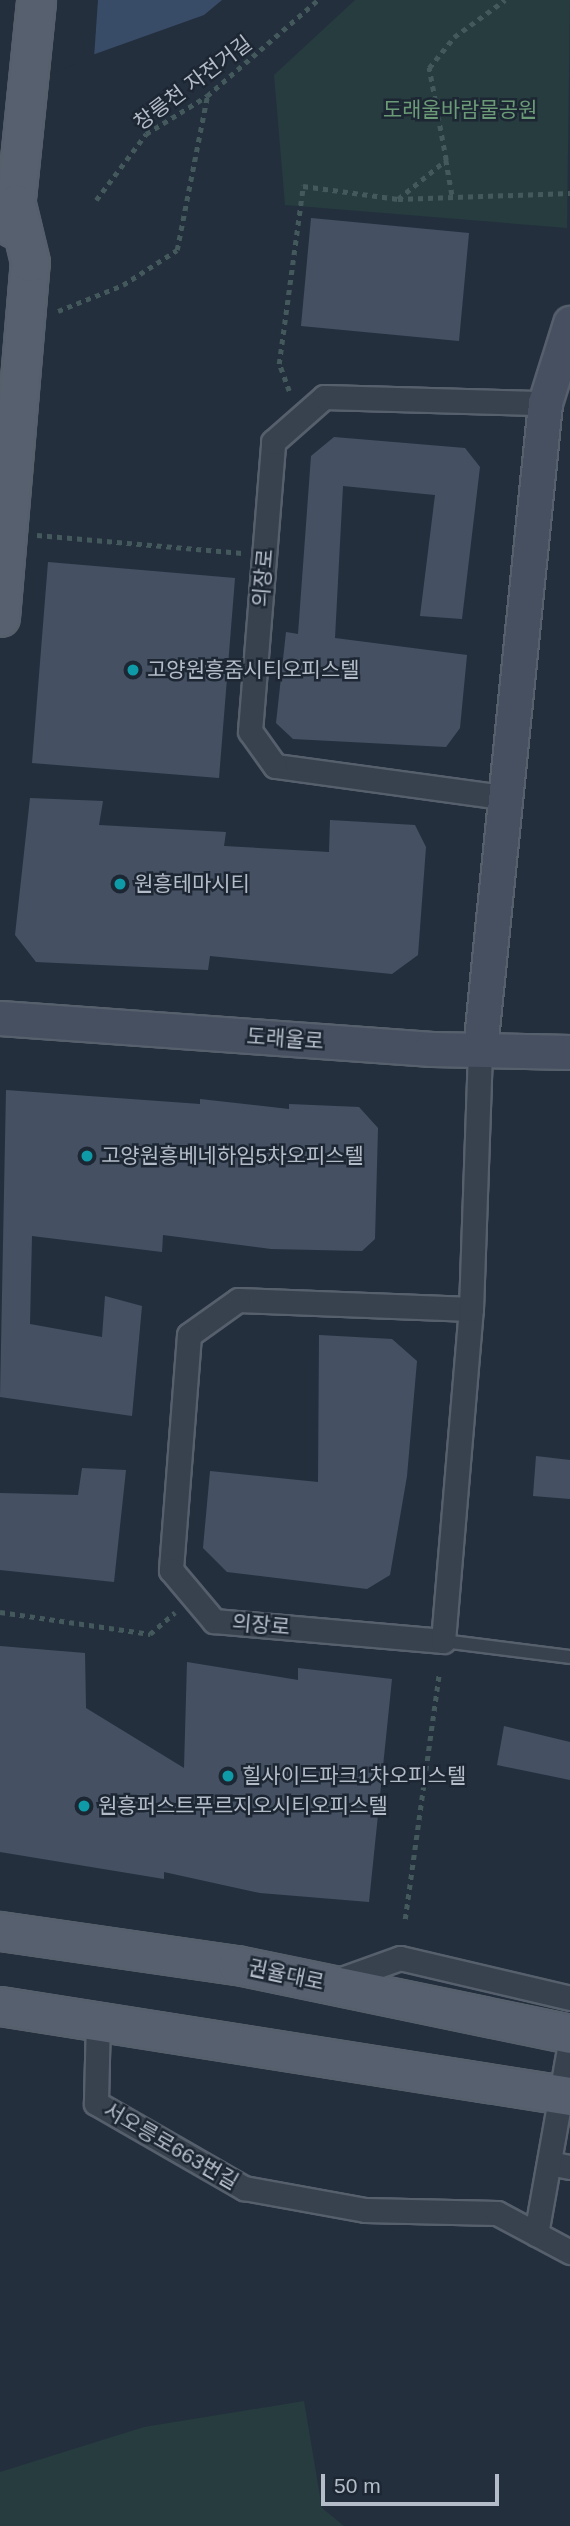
<!DOCTYPE html>
<html>
<head>
<meta charset="utf-8">
<style>
  body { margin:0 }
  #map { position:relative; width:570px; height:2526px; overflow:hidden; background:#242f3e; font-family:Helvetica,"Noto Sans KR",sans-serif }
  div>[style] { position:absolute }
  .green>* { inset:0; background:#263c3f }
  .water>* { inset:0; background:#394c67 }
  .pier>* { inset:0; background:#242f3e }
  .building>* { inset:0; background:#455162 }
  .path>* { height:4.5px; margin-top:-2.25px; transform-origin:0; background:repeating-linear-gradient(90deg,#44595c 0 5px,transparent 0 10px) }
  .roads { filter:drop-shadow(2px 0 #565f6c) drop-shadow(-2px 0 #565f6c) drop-shadow(0 2px #565f6c) drop-shadow(0 -2px #565f6c) }
  .lane>* { height:12px; margin:-6px; padding:0 6px; transform-origin:6px; border-radius:6px; background:#38414e }
  .street>* { height:23px; margin:-11.5px; padding:0 11.5px; transform-origin:11.5px; border-radius:11.5px; background:#38414e }
  .secondary>* { height:33px; margin:-16.5px; padding:0 16.5px; transform-origin:16.5px; border-radius:16.5px; background:#465061 }
  .primary>* { height:37px; margin:-18.5px; padding:0 18.5px; transform-origin:18.5px; border-radius:18.5px; background:#56606e }
  .dots>* { width:19px; height:19px; translate:-50% -50%; box-sizing:border-box; border:4px solid #1d2633; border-radius:50% }
  span { translate:-50% -50%; white-space:nowrap; text-align:center; line-height:1.15; -webkit-text-stroke:5px #1d2633; paint-order:stroke }
  .street-label { font-size:21px; color:#b4bcc9 }
  .park-label { font-size:21px; color:#6b9a76 }
  .poi-label { font-size:21px; color:#b4bcc9 }
  .left { translate:0 -50%; text-align:left }
  .scale { position:absolute; left:321px; top:2474px; width:178px; height:32px; box-sizing:border-box; border:4px solid #b4bcc9; border-top:0; padding-left:9px; font-size:21px; line-height:24px; white-space:nowrap; color:#b4bcc9; -webkit-text-stroke:5px #1d2633; paint-order:stroke }
</style>
</head>
<body>
<div id="map">
  <div class="green">
    <div style="clip-path:polygon(355px 0,570px 0,567px 228px,285px 205px,274px 75px)"></div>
    <div style="clip-path:polygon(304px 2401px,322px 2508px,344px 2526px,0 2526px,0 2472px,144px 2427px)"></div>
  </div>
  <div class="water">
    <div style="clip-path:polygon(0 0,222px 0,204px 15px,0 88px)"></div>
  </div>
  <div class="pier">
    <div style="clip-path:polygon(0 0,98px 0,94px 58px,0 91px)"></div>
  </div>
  <div class="building">
    <div style="clip-path:polygon(311px 218px,469px 233px,459px 341px,301px 326px)"></div>
    <div style="clip-path:polygon(334px 437px,465px 448px,480px 467px,462px 619px,420px 616px,435px 495px,343px 486px,335px 638px,467px 655px,460px 728px,446px 747px,293px 739px,276px 723px,286px 632px,298px 634px,311px 456px)"></div>
    <div style="clip-path:polygon(48px 562px,235px 578px,219px 778px,32px 763px)"></div>
    <div style="clip-path:polygon(30px 798px,103px 801px,99px 825px,226px 832px,224px 846px,329px 852px,330px 820px,415px 825px,426px 847px,418px 955px,392px 974px,210px 956px,208px 970px,36px 962px,15px 935px)"></div>
    <div style="clip-path:polygon(6px 1090px,200px 1104px,200px 1099px,289px 1109px,289px 1104px,359px 1107px,378px 1128px,375px 1239px,362px 1251px,271px 1249px,163px 1235px,162px 1252px,32px 1236px,30px 1324px,102px 1337px,105px 1296px,142px 1306px,132px 1416px,0 1397px)"></div>
    <div style="clip-path:polygon(319px 1335px,392px 1339px,417px 1361px,407px 1476px,390px 1575px,367px 1589px,227px 1572px,203px 1548px,210px 1471px,318px 1482px)"></div>
    <div style="clip-path:polygon(536px 1456px,570px 1460px,570px 1499px,533px 1496px)"></div>
    <div style="clip-path:polygon(82px 1468px,126px 1470px,114px 1582px,0 1570px,0 1493px,78px 1495px)"></div>
    <div style="clip-path:polygon(0 1646px,85px 1653px,86px 1708px,184px 1768px,187px 1662px,298px 1680px,298px 1668px,392px 1679px,369px 1902px,260px 1893px,164px 1872px,164px 1879px,0 1852px)"></div>
    <div style="clip-path:polygon(504px 1726px,570px 1742px,570px 1780px,497px 1765px)"></div>
  </div>
  <div class="path">
    <div style="left:446px;top:160px;width:94px;rotate:-100.5deg"></div>
    <div style="left:429px;top:68px;width:40px;rotate:-51deg"></div>
    <div style="left:454px;top:37px;width:63px;rotate:-36deg"></div>
    <div style="left:398px;top:199px;width:62px;rotate:-39.1deg"></div>
    <div style="left:446px;top:160px;width:39px;rotate:80deg"></div>
    <div style="left:96px;top:200px;width:83px;rotate:-52.9deg"></div>
    <div style="left:146px;top:134px;width:72px;rotate:-31.9deg"></div>
    <div style="left:207px;top:96px;width:147px;rotate:-40.9deg"></div>
    <div style="left:58px;top:311px;width:70px;rotate:-21.8deg"></div>
    <div style="left:123px;top:285px;width:64px;rotate:-32.9deg"></div>
    <div style="left:177px;top:250px;width:156px;rotate:-78.9deg"></div>
    <div style="left:289px;top:391px;width:29px;rotate:-110deg"></div>
    <div style="left:279px;top:364px;width:180px;rotate:-82.3deg"></div>
    <div style="left:303px;top:186px;width:96px;rotate:7.8deg"></div>
    <div style="left:398px;top:199px;width:172px;rotate:-2deg"></div>
    <div style="left:37px;top:535px;width:206px;rotate:5deg"></div>
    <div style="left:0;top:1612px;width:152px;rotate:8.3deg"></div>
    <div style="left:150px;top:1634px;width:33px;rotate:-41deg"></div>
    <div style="left:405px;top:1919px;width:246px;rotate:-82.1deg"></div>
  </div>
  <div class="roads">
    <div class="lane">
      <div style="left:443px;top:1641px;width:128px;rotate:7.2deg"></div>
    </div>
    <div class="street">
      <div style="left:502px;top:797px;width:229px;rotate:-172.2deg"></div>
      <div style="left:275px;top:766px;width:43px;rotate:-125.5deg"></div>
      <div style="left:250px;top:731px;width:290px;rotate:-85.4deg"></div>
      <div style="left:273px;top:442px;width:68px;rotate:-41.4deg"></div>
      <div style="left:324px;top:397px;width:221px;rotate:1.6deg"></div>
      <div style="left:471px;top:1309px;width:233px;rotate:-177.8deg"></div>
      <div style="left:238px;top:1300px;width:60px;rotate:144.5deg"></div>
      <div style="left:189px;top:1335px;width:236px;rotate:94.4deg"></div>
      <div style="left:171px;top:1570px;width:67px;rotate:49.9deg"></div>
      <div style="left:214px;top:1621px;width:230px;rotate:5deg"></div>
      <div style="left:443px;top:1641px;width:333px;rotate:-85.2deg"></div>
      <div style="left:471px;top:1309px;width:260px;rotate:-88deg"></div>
      <div style="left:333px;top:1982px;width:71px;rotate:-19.7deg"></div>
      <div style="left:400px;top:1958px;width:175px;rotate:13.2deg"></div>
      <div style="left:98px;top:2019px;width:84px;rotate:91.4deg"></div>
      <div style="left:96px;top:2103px;width:171px;rotate:29.9deg"></div>
      <div style="left:244px;top:2188px;width:123px;rotate:10.3deg"></div>
      <div style="left:365px;top:2210px;width:132px;rotate:1.3deg"></div>
      <div style="left:497px;top:2213px;width:83px;rotate:28.1deg"></div>
      <div style="left:549px;top:2163px;width:21px;rotate:11deg"></div>
      <div style="left:536px;top:2234px;width:194px;rotate:-79.9deg"></div>
    </div>
    <div class="secondary">
      <div style="left:0;top:1018px;width:433px;rotate:4.1deg"></div>
      <div style="left:432px;top:1049px;width:138px;rotate:1.2deg"></div>
      <div style="left:480px;top:1049px;width:649px;rotate:-84.25deg"></div>
      <div style="left:545px;top:403px;width:84px;rotate:-72.6deg"></div>
    </div>
    <div class="primary">
      <div style="left:13px;top:228px;width:229px;rotate:-84.2deg"></div>
      <div style="left:0;top:617px;width:356px;rotate:-85.2deg"></div>
      <div style="left:30px;top:262px;width:60px;rotate:-103.6deg"></div>
      <div style="left:0;top:1931px;width:239px;rotate:8.2deg"></div>
      <div style="left:237px;top:1965px;width:340px;rotate:11.7deg"></div>
      <div style="left:0;top:2006px;width:577px;rotate:8.97deg"></div>
    </div>
  </div>
  <div class="dots">
    <div style="left:133px;top:670px;background:#0f9aa8"></div>
    <div style="left:120px;top:884px;background:#0f9aa8"></div>
    <div style="left:87px;top:1156px;background:#0f9aa8"></div>
    <div style="left:228px;top:1776px;background:#0f9aa8"></div>
    <div style="left:84px;top:1806px;background:#0f9aa8"></div>
  </div>
  <div class="street-label">
    <span style="left:193px;top:83px;rotate:-37deg">창릉천 자전거길</span>
    <span style="left:263px;top:578px;rotate:-85deg">의장로</span>
    <span style="left:285px;top:1039px;rotate:4deg">도래울로</span>
    <span style="left:261px;top:1625px;rotate:5deg">의장로</span>
    <span style="left:286px;top:1975px;rotate:12deg">권율대로</span>
    <span style="left:171px;top:2146px;rotate:30deg">서오릉로663번길</span>
  </div>
  <div class="park-label">
    <span style="left:460px;top:110px">도래울바람물공원</span>
  </div>
  <div class="poi-label">
    <span class="left" style="left:147px;top:670px">고양원흥줌시티오피스텔</span>
    <span class="left" style="left:134px;top:884px">원흥테마시티</span>
    <span class="left" style="left:101px;top:1156px">고양원흥베네하임5차오피스텔</span>
    <span class="left" style="left:242px;top:1776px">힐사이드파크1차오피스텔</span>
    <span class="left" style="left:98px;top:1806px">원흥퍼스트푸르지오시티오피스텔</span>
  </div>
  <div class="scale">50 m</div>
</div>
</body>
</html>
